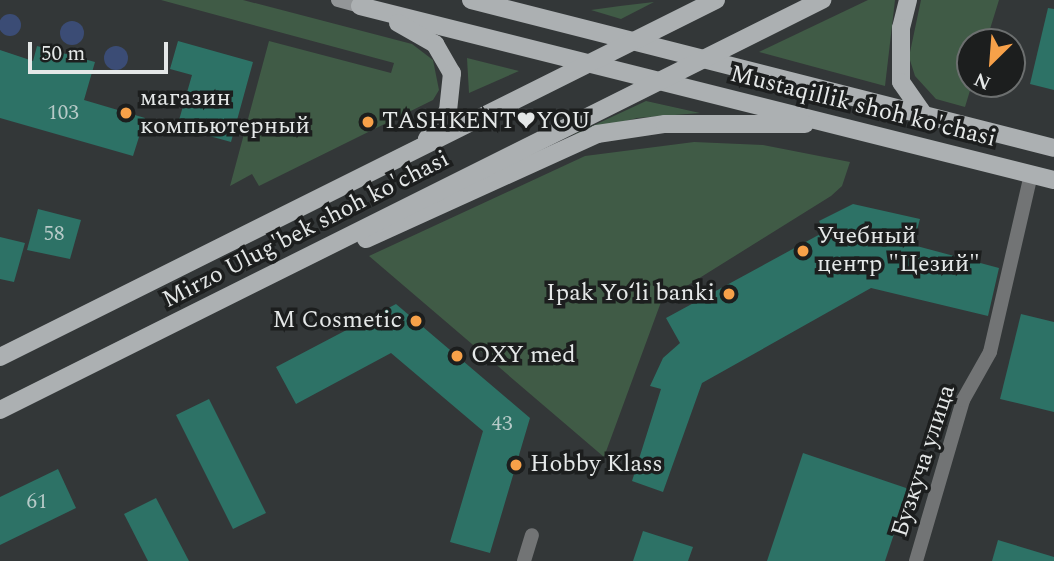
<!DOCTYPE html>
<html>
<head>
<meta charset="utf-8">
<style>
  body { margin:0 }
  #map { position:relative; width:1054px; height:561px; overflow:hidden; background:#333738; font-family:Spectral,serif }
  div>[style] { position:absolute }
  .green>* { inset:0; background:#405b46 }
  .water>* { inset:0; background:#3b4c75 }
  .round { border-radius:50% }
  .building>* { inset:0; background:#2d7266 }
  .minor>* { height:14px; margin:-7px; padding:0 7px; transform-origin:7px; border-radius:7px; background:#727475 }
  .secondary>* { height:14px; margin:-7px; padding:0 7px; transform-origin:7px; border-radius:7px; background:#939698 }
  .primary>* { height:18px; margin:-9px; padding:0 9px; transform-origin:9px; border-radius:9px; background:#acb0b2 }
  .dots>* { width:19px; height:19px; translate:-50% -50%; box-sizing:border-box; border:4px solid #1c1e1e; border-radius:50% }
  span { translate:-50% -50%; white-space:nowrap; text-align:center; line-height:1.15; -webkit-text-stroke:7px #1c1e1e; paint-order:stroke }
  .number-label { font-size:21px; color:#b7cac8 }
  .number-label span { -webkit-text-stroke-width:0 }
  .poi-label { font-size:24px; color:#e5e8e8 }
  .left { translate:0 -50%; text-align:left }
  .right { translate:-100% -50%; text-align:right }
  .street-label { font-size:24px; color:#e5e8e8 }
  .north { position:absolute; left:956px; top:28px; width:70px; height:70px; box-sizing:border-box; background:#1c1e1e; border:2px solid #6c6f6f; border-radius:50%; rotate:205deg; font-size:19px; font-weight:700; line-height:28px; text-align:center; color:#e5e8e8 }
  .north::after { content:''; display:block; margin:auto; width:24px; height:32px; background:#f7a149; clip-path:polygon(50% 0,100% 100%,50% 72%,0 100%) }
  .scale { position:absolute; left:28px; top:42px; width:140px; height:32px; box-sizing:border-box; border:4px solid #e5e8e8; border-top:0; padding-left:9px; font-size:21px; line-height:24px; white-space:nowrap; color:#e5e8e8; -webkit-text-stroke:5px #1c1e1e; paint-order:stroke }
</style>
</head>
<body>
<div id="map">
  <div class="green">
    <div style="clip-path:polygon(161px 0,243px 0,412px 44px,433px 60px,439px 90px,433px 100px,259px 186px,252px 174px,230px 186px,269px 41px,391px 73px,394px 63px)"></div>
    <div style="clip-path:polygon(868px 0,895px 0,885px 86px,759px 52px)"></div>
    <div style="clip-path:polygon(921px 0,999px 0,986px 42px,970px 42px,972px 84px,965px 107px,936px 99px,915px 76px,909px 57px)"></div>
    <div style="clip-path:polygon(654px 2px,621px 19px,591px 10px,620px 6px)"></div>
    <div style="clip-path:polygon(467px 58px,519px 71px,469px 93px)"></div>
    <div style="clip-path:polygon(646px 101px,700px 113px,637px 118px,573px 135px)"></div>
    <div style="clip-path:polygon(694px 142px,763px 145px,850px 162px,842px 186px,831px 196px,661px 302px,604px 457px,369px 256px,585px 156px)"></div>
  </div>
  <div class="water">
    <div class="round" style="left:-1px;top:14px;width:22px;height:22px"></div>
    <div class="round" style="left:60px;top:21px;width:24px;height:24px"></div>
    <div class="round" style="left:104px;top:46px;width:24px;height:24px"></div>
  </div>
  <div class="building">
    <div style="clip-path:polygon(1048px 8px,1054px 9px,1054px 90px,1030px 84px)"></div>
    <div style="clip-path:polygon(178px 41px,253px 62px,231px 142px,177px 127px,192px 75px,170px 69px)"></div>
    <div style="clip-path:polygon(37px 46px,95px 62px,84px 100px,145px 118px,133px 156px,0 118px,0 50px,33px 61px)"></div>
    <div style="clip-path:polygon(853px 204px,920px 219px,913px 245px,999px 268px,988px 316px,871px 288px,702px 383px,663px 492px,632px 481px,661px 389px,650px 386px,663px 358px,680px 343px,666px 318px,824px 232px,819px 221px)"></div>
    <div style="clip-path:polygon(38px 209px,81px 220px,70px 259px,27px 250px)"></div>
    <div style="clip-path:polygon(0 237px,25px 243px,14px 282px,0 279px)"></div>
    <div style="clip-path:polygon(396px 304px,530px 418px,490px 553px,450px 542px,483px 431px,391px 353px,296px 404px,276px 367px)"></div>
    <div style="clip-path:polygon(1021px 314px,1054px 322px,1054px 412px,1000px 399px)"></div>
    <div style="clip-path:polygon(209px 399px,266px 513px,233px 529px,176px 415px)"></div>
    <div style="clip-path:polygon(803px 453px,909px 489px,885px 561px,767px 561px)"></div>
    <div style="clip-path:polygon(58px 469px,76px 508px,0 545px,0 497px)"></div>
    <div style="clip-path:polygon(156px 498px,189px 561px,148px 561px,124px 514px)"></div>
    <div style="clip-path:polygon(643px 531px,693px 547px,688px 561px,633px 561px)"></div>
    <div style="clip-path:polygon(998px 540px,1054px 557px,1054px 561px,992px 561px)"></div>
  </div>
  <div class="minor">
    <div style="left:524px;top:561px;width:27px;rotate:-73deg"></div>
    <div style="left:916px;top:561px;width:168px;rotate:-73.7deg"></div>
    <div style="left:963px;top:400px;width:55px;rotate:-60.6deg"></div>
    <div style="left:990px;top:352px;width:183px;rotate:-77deg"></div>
  </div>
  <div class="secondary">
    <div style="left:338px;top:0;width:23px;rotate:15deg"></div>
  </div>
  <div class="primary">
    <div style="left:471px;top:0;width:601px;rotate:14.24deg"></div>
    <div style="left:908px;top:0;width:29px;rotate:104deg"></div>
    <div style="left:901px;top:28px;width:54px;rotate:90deg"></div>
    <div style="left:901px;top:82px;width:38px;rotate:55deg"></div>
    <div style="left:360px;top:6px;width:715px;rotate:14.08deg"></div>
    <div style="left:398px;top:23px;width:43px;rotate:29.6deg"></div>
    <div style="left:435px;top:44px;width:34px;rotate:60deg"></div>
    <div style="left:452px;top:73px;width:38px;rotate:96deg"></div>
    <div style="left:448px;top:111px;width:35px;rotate:127deg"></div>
    <div style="left:366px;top:239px;width:254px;rotate:-24.4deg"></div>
    <div style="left:597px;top:134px;width:69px;rotate:-8.4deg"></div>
    <div style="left:665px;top:124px;width:140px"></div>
    <div style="left:0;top:357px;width:800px;rotate:-26.5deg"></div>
    <div style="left:0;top:410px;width:919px;rotate:-26.51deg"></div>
  </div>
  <div class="dots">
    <div style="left:126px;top:113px;background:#f7a149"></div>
    <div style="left:368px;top:122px;background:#f7a149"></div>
    <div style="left:803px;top:251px;background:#f7a149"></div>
    <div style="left:729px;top:294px;background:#f7a149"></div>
    <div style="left:416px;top:321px;background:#f7a149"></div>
    <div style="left:457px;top:356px;background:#f7a149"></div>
    <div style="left:516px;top:465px;background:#f7a149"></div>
  </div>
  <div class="number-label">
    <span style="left:63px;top:113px">103</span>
    <span style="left:54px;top:234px">58</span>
    <span style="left:502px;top:424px">43</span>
    <span style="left:37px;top:502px">61</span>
  </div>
  <div class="poi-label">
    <span class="left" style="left:140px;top:113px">магазин<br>компьютерный</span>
    <span class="left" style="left:382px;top:122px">TASHKENT♥YOU</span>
    <span class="left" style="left:817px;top:251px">Учебный<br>центр "Цезий"</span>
    <span class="right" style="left:715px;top:294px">Ipak Yoʻli banki</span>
    <span class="right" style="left:402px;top:321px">M Cosmetic</span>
    <span class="left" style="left:471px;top:356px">OXY med</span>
    <span class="left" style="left:530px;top:465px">Hobby Klass</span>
  </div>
  <div class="street-label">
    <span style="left:863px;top:107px;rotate:14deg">Mustaqillik shoh ko'chasi</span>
    <span style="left:306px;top:230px;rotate:-27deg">Mirzo Ulug'bek shoh ko'chasi</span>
    <span style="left:924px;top:461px;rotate:-72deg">Бузкуча улица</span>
  </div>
  <div class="north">N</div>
  <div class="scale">50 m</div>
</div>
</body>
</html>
